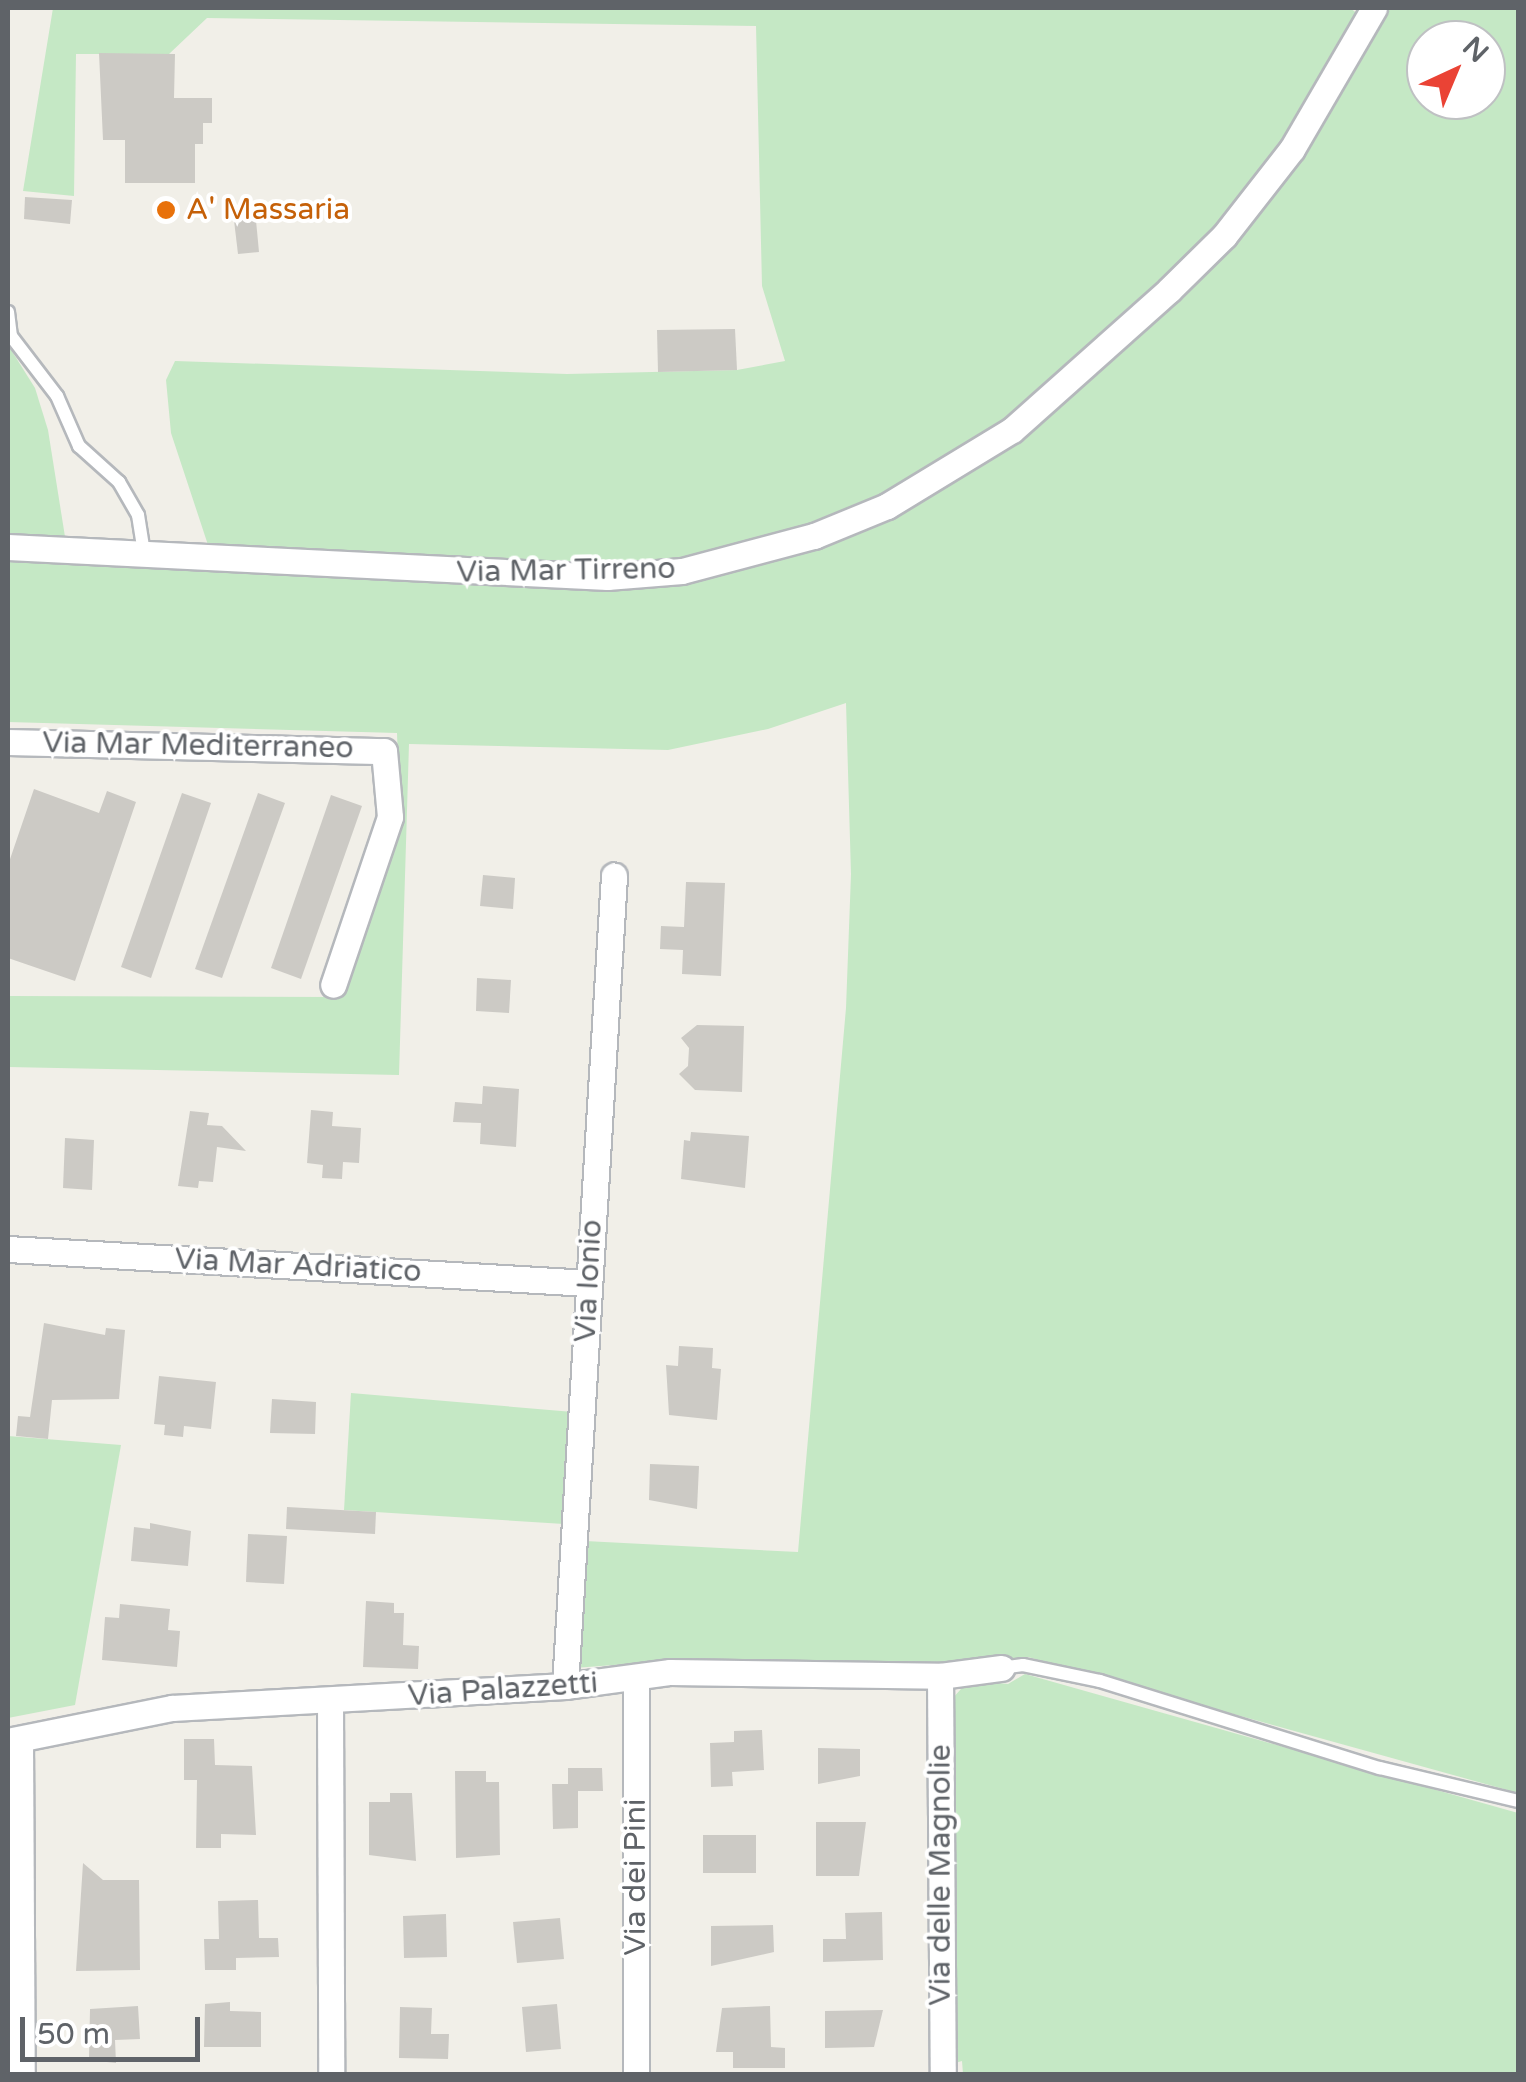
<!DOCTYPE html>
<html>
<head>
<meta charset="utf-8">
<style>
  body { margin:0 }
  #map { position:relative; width:1526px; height:2082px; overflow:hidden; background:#f1efe8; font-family:"Varela Round",sans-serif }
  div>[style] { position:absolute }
  .green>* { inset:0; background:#c5e8c5 }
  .building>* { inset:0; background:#cccac5 }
  .roads { filter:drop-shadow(2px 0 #b5b8bc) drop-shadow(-2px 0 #b5b8bc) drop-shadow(0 2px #b5b8bc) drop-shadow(0 -2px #b5b8bc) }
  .lane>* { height:12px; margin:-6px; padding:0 6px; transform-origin:6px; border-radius:6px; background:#fff }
  .street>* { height:25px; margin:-12.5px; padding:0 12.5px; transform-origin:12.5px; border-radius:12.5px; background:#fff }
  .dots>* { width:28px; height:28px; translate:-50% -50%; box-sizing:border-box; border:5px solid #fff; border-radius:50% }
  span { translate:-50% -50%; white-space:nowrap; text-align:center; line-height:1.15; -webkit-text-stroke:8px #fff; paint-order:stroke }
  .food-label { font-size:30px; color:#c56008 }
  .left { translate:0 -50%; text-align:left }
  .street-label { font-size:30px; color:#5f6368 }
  .frame { position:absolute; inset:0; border:10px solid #5f6368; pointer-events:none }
  .north { position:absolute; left:1406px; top:20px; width:100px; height:100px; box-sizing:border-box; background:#fff; border:2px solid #bfc1c3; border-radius:50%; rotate:44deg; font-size:28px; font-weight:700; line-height:40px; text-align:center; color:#5f6368 }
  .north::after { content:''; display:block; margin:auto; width:35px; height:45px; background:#ea4335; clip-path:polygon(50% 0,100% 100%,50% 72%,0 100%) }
  .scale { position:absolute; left:20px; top:2017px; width:180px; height:45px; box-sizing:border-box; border:5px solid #5f6368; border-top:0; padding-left:12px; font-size:30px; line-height:35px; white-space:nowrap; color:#5f6368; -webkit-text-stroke:8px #fff; paint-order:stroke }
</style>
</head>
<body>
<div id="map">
  <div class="green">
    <div style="clip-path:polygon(53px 8px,1350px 8px,1358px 14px,1318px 95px,1214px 233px,1008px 421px,876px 499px,795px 530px,697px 559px,623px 568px,210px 551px,171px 433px,166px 380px,175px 361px,567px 374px,737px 370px,785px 361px,762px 286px,756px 26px,207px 18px,169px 54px,76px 54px,74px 196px,23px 191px)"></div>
    <div style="clip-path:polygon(evenodd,1386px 8px,1518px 8px,1518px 1793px,1028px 1657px,909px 1666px,694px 1659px,574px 1668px,585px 1541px,798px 1552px,846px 1008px,851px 874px,846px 703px,768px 729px,668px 750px,409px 744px,399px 1075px,8px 1067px,8px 996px,337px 997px,400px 822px,397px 733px,8px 722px,8px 562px,686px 579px,783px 558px,858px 530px,928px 494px,1269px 197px,1318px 131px,1386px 8px,1426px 40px,1486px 40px,1486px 100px,1426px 100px,1426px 40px)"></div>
    <div style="clip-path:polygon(8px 345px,35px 388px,48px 430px,66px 543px,8px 541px)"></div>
    <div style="clip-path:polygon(351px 1393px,573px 1412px,564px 1524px,344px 1510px)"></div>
    <div style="clip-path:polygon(8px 1436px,121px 1445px,75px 1705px,8px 1718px)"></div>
    <div style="clip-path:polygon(1025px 1674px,1518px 1813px,1518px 2074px,963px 2074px,962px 2061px,955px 2063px,952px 1699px,969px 1680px,1008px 1684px)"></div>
  </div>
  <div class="building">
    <div style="clip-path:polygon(99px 53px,175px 54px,174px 98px,212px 98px,212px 123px,203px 123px,203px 144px,195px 144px,195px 183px,125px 183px,125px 140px,103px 140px)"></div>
    <div style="clip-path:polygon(25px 197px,72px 200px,70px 224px,24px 219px)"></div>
    <div style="clip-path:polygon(255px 210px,259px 252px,238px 254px,233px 212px)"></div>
    <div style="clip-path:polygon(735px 329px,737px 370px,658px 372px,657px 330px)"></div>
    <div style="clip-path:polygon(34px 789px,99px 813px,107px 791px,136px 802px,75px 981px,8px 958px,8px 865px)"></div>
    <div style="clip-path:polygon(182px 793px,211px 803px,151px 978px,121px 967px)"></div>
    <div style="clip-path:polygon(258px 793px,285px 803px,222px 978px,195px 969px)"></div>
    <div style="clip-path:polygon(331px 795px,362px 806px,301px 979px,271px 968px)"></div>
    <div style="clip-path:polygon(483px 875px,515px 878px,513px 909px,480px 906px)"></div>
    <div style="clip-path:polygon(686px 882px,725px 883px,721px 976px,682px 974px,683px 950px,660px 949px,661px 926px,684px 927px)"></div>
    <div style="clip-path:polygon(477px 978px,511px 980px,509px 1013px,476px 1011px)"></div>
    <div style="clip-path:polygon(697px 1025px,744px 1026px,742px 1092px,695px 1090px,679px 1074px,688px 1066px,689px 1048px,681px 1038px)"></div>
    <div style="clip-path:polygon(483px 1086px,519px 1089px,516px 1147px,480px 1144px,481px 1123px,453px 1122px,455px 1102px,482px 1104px)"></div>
    <div style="clip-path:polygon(311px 1110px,333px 1112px,332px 1126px,361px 1128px,359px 1163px,343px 1162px,342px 1179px,322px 1178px,323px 1165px,307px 1163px)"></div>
    <div style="clip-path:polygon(190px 1111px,209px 1113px,207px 1125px,222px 1126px,246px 1151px,217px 1147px,213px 1182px,199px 1181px,198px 1188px,178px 1186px)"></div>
    <div style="clip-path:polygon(691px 1132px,749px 1136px,745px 1188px,681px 1179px,684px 1140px,690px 1141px)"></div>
    <div style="clip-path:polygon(65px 1138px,94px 1140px,92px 1190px,63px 1188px)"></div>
    <div style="clip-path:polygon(44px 1323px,105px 1335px,106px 1328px,125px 1330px,119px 1399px,52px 1400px,48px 1439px,16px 1436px,18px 1416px,30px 1417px)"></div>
    <div style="clip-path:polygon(679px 1346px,713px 1348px,712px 1368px,721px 1369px,717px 1420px,669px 1415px,666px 1365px,678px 1366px)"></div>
    <div style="clip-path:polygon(159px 1376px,216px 1382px,211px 1429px,184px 1426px,183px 1437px,164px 1435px,165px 1425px,154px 1424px)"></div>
    <div style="clip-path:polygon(272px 1399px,316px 1402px,315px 1434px,270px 1433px)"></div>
    <div style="clip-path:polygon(650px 1464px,699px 1466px,697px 1509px,649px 1500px)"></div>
    <div style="clip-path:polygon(287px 1507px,376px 1512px,375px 1534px,286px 1529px)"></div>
    <div style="clip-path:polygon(150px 1523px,191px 1531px,188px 1566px,131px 1561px,134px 1527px,150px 1529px)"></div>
    <div style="clip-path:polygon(248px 1534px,287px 1536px,284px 1584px,246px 1582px)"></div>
    <div style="clip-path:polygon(366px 1601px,394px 1603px,394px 1613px,404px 1613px,403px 1645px,419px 1646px,418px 1669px,363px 1667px)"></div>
    <div style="clip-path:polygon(120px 1604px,170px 1609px,168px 1630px,180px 1631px,177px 1667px,102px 1660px,105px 1617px,119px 1618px)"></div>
    <div style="clip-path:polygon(762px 1730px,764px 1770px,732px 1772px,733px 1786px,711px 1787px,710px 1743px,734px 1742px,734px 1731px)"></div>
    <div style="clip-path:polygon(184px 1739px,214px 1739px,215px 1765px,252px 1766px,256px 1835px,221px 1834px,221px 1848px,196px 1848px,197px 1780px,184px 1780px)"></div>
    <div style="clip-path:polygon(818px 1748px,860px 1749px,860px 1776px,818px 1784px)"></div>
    <div style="clip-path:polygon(568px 1768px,602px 1768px,603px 1791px,578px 1791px,578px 1828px,553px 1829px,552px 1784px,568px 1784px)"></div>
    <div style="clip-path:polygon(455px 1771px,486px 1771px,486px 1782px,499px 1782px,500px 1855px,456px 1858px)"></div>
    <div style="clip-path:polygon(390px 1793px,412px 1793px,416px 1861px,369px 1855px,369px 1802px,390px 1802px)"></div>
    <div style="clip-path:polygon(816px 1822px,866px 1822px,859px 1876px,816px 1876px)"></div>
    <div style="clip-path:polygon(703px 1835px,756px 1835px,756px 1873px,703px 1873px)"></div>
    <div style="clip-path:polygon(83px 1863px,103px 1880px,139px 1880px,140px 1970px,76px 1971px)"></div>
    <div style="clip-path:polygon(258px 1900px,259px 1938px,278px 1938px,279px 1957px,236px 1958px,236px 1970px,205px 1970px,204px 1939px,219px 1939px,218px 1901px)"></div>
    <div style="clip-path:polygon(882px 1912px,883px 1960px,823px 1962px,823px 1939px,846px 1939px,845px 1913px)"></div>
    <div style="clip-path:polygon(446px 1914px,447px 1957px,404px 1958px,403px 1916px)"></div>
    <div style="clip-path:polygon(560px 1918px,564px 1959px,517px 1963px,513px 1922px)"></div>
    <div style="clip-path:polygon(773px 1925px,774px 1952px,711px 1966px,711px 1926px)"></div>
    <div style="clip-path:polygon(230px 2002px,230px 2011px,261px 2012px,261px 2047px,204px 2047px,205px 2004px)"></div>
    <div style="clip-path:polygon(557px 2004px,561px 2049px,526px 2052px,522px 2007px)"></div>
    <div style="clip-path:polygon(138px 2006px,140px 2039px,115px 2040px,116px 2063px,89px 2060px,90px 2009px)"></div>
    <div style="clip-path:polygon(770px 2006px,771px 2047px,785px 2048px,785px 2068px,733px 2068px,733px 2052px,716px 2052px,722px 2008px)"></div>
    <div style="clip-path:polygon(400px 2007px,432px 2008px,431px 2034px,449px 2034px,448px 2059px,399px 2058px)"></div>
    <div style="clip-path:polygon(883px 2010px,874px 2047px,825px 2048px,825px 2011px)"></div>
  </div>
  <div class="roads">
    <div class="lane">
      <div style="left:8px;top:312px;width:24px;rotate:83deg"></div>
      <div style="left:11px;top:336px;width:76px;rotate:52.5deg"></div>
      <div style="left:57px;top:396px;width:55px;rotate:66.3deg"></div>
      <div style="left:79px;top:446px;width:54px;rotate:42deg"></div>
      <div style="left:119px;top:482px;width:38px;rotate:60deg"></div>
      <div style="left:138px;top:515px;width:38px;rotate:81deg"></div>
      <div style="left:1001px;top:1668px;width:22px;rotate:-8deg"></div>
      <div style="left:1023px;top:1665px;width:79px;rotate:11.7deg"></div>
      <div style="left:1100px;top:1681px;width:293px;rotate:17.3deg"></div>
      <div style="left:1380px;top:1768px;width:142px;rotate:13.4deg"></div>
    </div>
    <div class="street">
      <div style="left:8px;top:547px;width:600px;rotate:2.87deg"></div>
      <div style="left:607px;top:577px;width:75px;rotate:-4.6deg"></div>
      <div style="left:682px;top:571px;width:137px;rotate:-14.9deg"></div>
      <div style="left:814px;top:536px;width:79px;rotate:-22.3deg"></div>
      <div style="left:887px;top:506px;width:146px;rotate:-31.3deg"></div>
      <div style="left:1012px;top:430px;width:210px;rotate:-41.7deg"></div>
      <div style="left:1169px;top:290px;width:77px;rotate:-44.5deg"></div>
      <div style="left:1224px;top:236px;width:110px;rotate:-52deg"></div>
      <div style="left:1292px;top:149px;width:163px;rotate:-59.8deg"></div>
      <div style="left:8px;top:742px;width:376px;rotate:1.4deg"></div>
      <div style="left:384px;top:751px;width:66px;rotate:84.8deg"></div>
      <div style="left:390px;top:817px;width:177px;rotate:108.7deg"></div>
      <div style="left:8px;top:1249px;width:581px;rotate:3.35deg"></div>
      <div style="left:940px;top:1676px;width:398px;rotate:89.6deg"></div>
      <div style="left:636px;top:1679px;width:395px;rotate:90deg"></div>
      <div style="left:565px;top:1686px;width:812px;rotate:-86.54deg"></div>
      <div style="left:330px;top:1702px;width:372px;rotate:89.8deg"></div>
      <div style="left:20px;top:1740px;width:334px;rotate:89.7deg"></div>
      <div style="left:8px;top:1741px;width:167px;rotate:-11.4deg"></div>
      <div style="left:172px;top:1708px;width:394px;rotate:-3.2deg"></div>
      <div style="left:565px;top:1686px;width:106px;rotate:-7.6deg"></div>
      <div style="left:670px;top:1672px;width:270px;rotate:0.8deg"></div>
      <div style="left:940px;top:1676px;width:62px;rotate:-7.5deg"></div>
    </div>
  </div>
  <div class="dots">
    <div style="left:166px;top:210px;background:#e8710a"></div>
  </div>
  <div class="food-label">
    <span class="left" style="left:186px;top:210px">A' Massaria</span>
  </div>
  <div class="street-label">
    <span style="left:566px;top:571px;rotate:-1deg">Via Mar Tirreno</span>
    <span style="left:198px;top:746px;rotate:1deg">Via Mar Mediterraneo</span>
    <span style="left:298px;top:1266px;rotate:3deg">Via Mar Adriatico</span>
    <span style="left:589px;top:1281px;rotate:-87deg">Via Ionio</span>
    <span style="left:503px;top:1690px;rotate:-4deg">Via Palazzetti</span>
    <span style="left:941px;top:1875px;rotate:-90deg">Via delle Magnolie</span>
    <span style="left:636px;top:1877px;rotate:-90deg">Via dei Pini</span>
  </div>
  <div class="frame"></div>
  <div class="north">N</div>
  <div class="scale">50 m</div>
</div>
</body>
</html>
